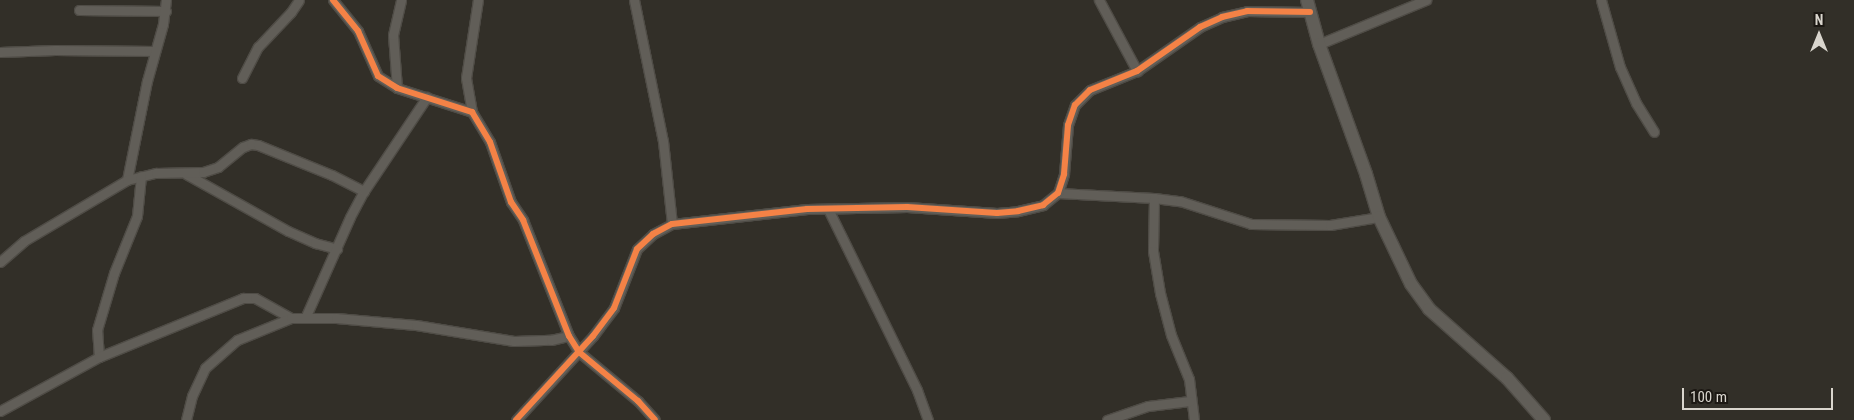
<!DOCTYPE html>
<html>
<head>
<meta charset="utf-8">
<style>
  body { margin:0 }
  #map { position:relative; width:1854px; height:420px; overflow:hidden; background:#322f28; font-family:"Roboto Condensed",sans-serif }
  div>[style] { position:absolute }
  .roads { filter:drop-shadow(1px 0 #4f4c46) drop-shadow(-1px 0 #4f4c46) drop-shadow(0 1px #4f4c46) drop-shadow(0 -1px #4f4c46) }
  .street>* { height:9px; margin:-4.5px; padding:0 4.5px; transform-origin:4.5px; border-radius:4.5px; background:#615e58 }
  .secondary>* { height:12px; margin:-6px; padding:0 6px; transform-origin:6px; border-radius:6px; background:#615e58 }
  .cycleway>* { height:6px; margin:-3px; padding:0 3px; transform-origin:3px; border-radius:3px; background:#f48246 }
  span { translate:-50% -50%; white-space:nowrap; text-align:center; line-height:1.15; -webkit-text-stroke:5px #1c1813; paint-order:stroke }
  .north { position:absolute; left:1794px; top:10px; width:50px; height:50px; -webkit-text-stroke:4px #1c1813; paint-order:stroke; rotate:0deg; font-size:14px; font-weight:700; line-height:20px; text-align:center; color:#d9d5cd }
  .north::after { content:''; display:block; margin:auto; width:18px; height:22px; background:#d9d5cd; clip-path:polygon(50% 0,100% 100%,50% 72%,0 100%) }
  .scale { position:absolute; left:1682px; top:388px; width:151px; height:22px; box-sizing:border-box; border:2px solid #d9d5cd; border-top:0; padding-left:6px; font-size:15px; line-height:18px; white-space:nowrap; color:#d9d5cd; -webkit-text-stroke:4px #1c1813; paint-order:stroke }
</style>
</head>
<body>
<div id="map">
  <div class="roads">
    <div class="street">
      <div style="left:333px;top:0;width:40px;rotate:51deg"></div>
      <div style="left:358px;top:31px;width:49px;rotate:66deg"></div>
      <div style="left:378px;top:76px;width:22px;rotate:32deg"></div>
      <div style="left:397px;top:88px;width:79px;rotate:17.7deg"></div>
      <div style="left:472px;top:112px;width:35px;rotate:59deg"></div>
      <div style="left:490px;top:142px;width:64px;rotate:70.7deg"></div>
      <div style="left:511px;top:202px;width:22px;rotate:56deg"></div>
      <div style="left:523px;top:220px;width:125px;rotate:68.4deg"></div>
      <div style="left:569px;top:336px;width:19px;rotate:58deg"></div>
      <div style="left:579px;top:352px;width:77px;rotate:39.7deg"></div>
      <div style="left:638px;top:401px;width:25px;rotate:48deg"></div>
      <div style="left:634px;top:0;width:144px;rotate:78.4deg"></div>
      <div style="left:663px;top:141px;width:83px;rotate:83.8deg"></div>
      <div style="left:1099px;top:0;width:81px;rotate:61.8deg"></div>
      <div style="left:1601px;top:0;width:70px;rotate:74.2deg"></div>
      <div style="left:1620px;top:67px;width:39px;rotate:66deg"></div>
      <div style="left:1636px;top:103px;width:34px;rotate:58deg"></div>
      <div style="left:79px;top:10px;width:87px;rotate:0.7deg"></div>
      <div style="left:1319px;top:44px;width:116px;rotate:-22.4deg"></div>
      <div style="left:0;top:52px;width:55px;rotate:-2.1deg"></div>
      <div style="left:55px;top:50px;width:100px;rotate:0.6deg"></div>
      <div style="left:242px;top:78px;width:35px;rotate:-63deg"></div>
      <div style="left:258px;top:47px;width:48px;rotate:-46.7deg"></div>
      <div style="left:291px;top:12px;width:14px;rotate:-56deg"></div>
      <div style="left:397px;top:88px;width:53px;rotate:-94.3deg"></div>
      <div style="left:393px;top:35px;width:36px;rotate:-77deg"></div>
      <div style="left:472px;top:112px;width:35px;rotate:-100deg"></div>
      <div style="left:466px;top:78px;width:79px;rotate:-81.3deg"></div>
      <div style="left:186px;top:174px;width:117px;rotate:29.2deg"></div>
      <div style="left:288px;top:231px;width:30px;rotate:24deg"></div>
      <div style="left:315px;top:243px;width:23px;rotate:15deg"></div>
      <div style="left:127px;top:180px;width:101px;rotate:-78.6deg"></div>
      <div style="left:147px;top:81px;width:59px;rotate:-74.3deg"></div>
      <div style="left:163px;top:24px;width:24px;rotate:-83deg"></div>
      <div style="left:1058px;top:193px;width:96px;rotate:3deg"></div>
      <div style="left:1154px;top:198px;width:26px;rotate:7deg"></div>
      <div style="left:1180px;top:201px;width:75px;rotate:17.9deg"></div>
      <div style="left:1251px;top:224px;width:79px;rotate:0.7deg"></div>
      <div style="left:1330px;top:225px;width:50px;rotate:-9.3deg"></div>
      <div style="left:1154px;top:198px;width:53px;rotate:91.1deg"></div>
      <div style="left:1153px;top:251px;width:43px;rotate:80.5deg"></div>
      <div style="left:1160px;top:293px;width:43px;rotate:75.3deg"></div>
      <div style="left:1171px;top:335px;width:48px;rotate:67.8deg"></div>
      <div style="left:1189px;top:379px;width:41px;rotate:83deg"></div>
      <div style="left:828px;top:209px;width:202px;rotate:63.8deg"></div>
      <div style="left:917px;top:390px;width:32px;rotate:70deg"></div>
      <div style="left:0;top:262px;width:32px;rotate:-41deg"></div>
      <div style="left:24px;top:241px;width:120px;rotate:-30.6deg"></div>
      <div style="left:127px;top:180px;width:30px;rotate:-14deg"></div>
      <div style="left:156px;top:173px;width:47px;rotate:-1.2deg"></div>
      <div style="left:203px;top:172px;width:16px;rotate:-18deg"></div>
      <div style="left:218px;top:167px;width:32px;rotate:-39deg"></div>
      <div style="left:243px;top:147px;width:9px;rotate:-21deg"></div>
      <div style="left:251px;top:144px;width:7px;rotate:8deg"></div>
      <div style="left:258px;top:145px;width:80px;rotate:22.1deg"></div>
      <div style="left:332px;top:175px;width:36px;rotate:27deg"></div>
      <div style="left:306px;top:316px;width:108px;rotate:-66deg"></div>
      <div style="left:350px;top:217px;width:30px;rotate:-62deg"></div>
      <div style="left:364px;top:191px;width:113px;rotate:-56.2deg"></div>
      <div style="left:99px;top:357px;width:27px;rotate:-94deg"></div>
      <div style="left:97px;top:330px;width:59px;rotate:-73.4deg"></div>
      <div style="left:114px;top:273px;width:61px;rotate:-68deg"></div>
      <div style="left:137px;top:216px;width:40px;rotate:-84.3deg"></div>
      <div style="left:0;top:411px;width:113px;rotate:-28.6deg"></div>
      <div style="left:99px;top:357px;width:156px;rotate:-22.3deg"></div>
      <div style="left:243px;top:298px;width:12px"></div>
      <div style="left:255px;top:298px;width:41px;rotate:29.1deg"></div>
      <div style="left:186px;top:420px;width:25px;rotate:-76deg"></div>
      <div style="left:192px;top:396px;width:31px;rotate:-65deg"></div>
      <div style="left:205px;top:368px;width:43px;rotate:-41.2deg"></div>
      <div style="left:237px;top:340px;width:58px;rotate:-22.2deg"></div>
      <div style="left:291px;top:318px;width:45px"></div>
      <div style="left:336px;top:318px;width:80px;rotate:5deg"></div>
      <div style="left:416px;top:325px;width:99px;rotate:9.3deg"></div>
      <div style="left:514px;top:341px;width:37px;rotate:-2deg"></div>
      <div style="left:551px;top:340px;width:18px;rotate:-13deg"></div>
      <div style="left:516px;top:420px;width:114px;rotate:-47.5deg"></div>
      <div style="left:593px;top:336px;width:35px;rotate:-53deg"></div>
      <div style="left:614px;top:308px;width:63px;rotate:-68.7deg"></div>
      <div style="left:637px;top:249px;width:22px;rotate:-43deg"></div>
      <div style="left:653px;top:234px;width:21px;rotate:-28deg"></div>
      <div style="left:672px;top:224px;width:136px;rotate:-6.3deg"></div>
      <div style="left:807px;top:209px;width:100px;rotate:-1.1deg"></div>
      <div style="left:907px;top:207px;width:90px;rotate:3.8deg"></div>
      <div style="left:997px;top:213px;width:21px;rotate:-5deg"></div>
      <div style="left:1018px;top:211px;width:26px;rotate:-13deg"></div>
      <div style="left:1043px;top:205px;width:19px;rotate:-39deg"></div>
      <div style="left:1058px;top:193px;width:20px;rotate:-72deg"></div>
      <div style="left:1064px;top:174px;width:49px;rotate:-85.3deg"></div>
      <div style="left:1068px;top:125px;width:21px;rotate:-71deg"></div>
      <div style="left:1075px;top:105px;width:21px;rotate:-45deg"></div>
      <div style="left:1090px;top:90px;width:51px;rotate:-22deg"></div>
      <div style="left:1137px;top:71px;width:77px;rotate:-34.9deg"></div>
      <div style="left:1200px;top:27px;width:24px;rotate:-24deg"></div>
      <div style="left:1222px;top:17px;width:26px;rotate:-13deg"></div>
      <div style="left:1247px;top:11px;width:63px;rotate:0.9deg"></div>
      <div style="left:1107px;top:420px;width:43px;rotate:-18.9deg"></div>
      <div style="left:1148px;top:406px;width:42px;rotate:-6.8deg"></div>
    </div>
    <div class="secondary">
      <div style="left:1307px;top:0;width:46px;rotate:74.7deg"></div>
      <div style="left:1319px;top:44px;width:138px;rotate:70.1deg"></div>
      <div style="left:1366px;top:174px;width:45px;rotate:73.2deg"></div>
      <div style="left:1379px;top:217px;width:74px;rotate:64.5deg"></div>
      <div style="left:1411px;top:284px;width:31px;rotate:54deg"></div>
      <div style="left:1429px;top:309px;width:104px;rotate:41.5deg"></div>
      <div style="left:1507px;top:378px;width:56px;rotate:48.6deg"></div>
    </div>
  </div>
  <div class="cycleway">
    <div style="left:333px;top:0;width:40px;rotate:51deg"></div>
    <div style="left:358px;top:31px;width:49px;rotate:66deg"></div>
    <div style="left:378px;top:76px;width:22px;rotate:32deg"></div>
    <div style="left:397px;top:88px;width:79px;rotate:17.7deg"></div>
    <div style="left:472px;top:112px;width:35px;rotate:59deg"></div>
    <div style="left:490px;top:142px;width:64px;rotate:70.7deg"></div>
    <div style="left:511px;top:202px;width:22px;rotate:56deg"></div>
    <div style="left:523px;top:220px;width:125px;rotate:68.4deg"></div>
    <div style="left:569px;top:336px;width:19px;rotate:58deg"></div>
    <div style="left:579px;top:352px;width:77px;rotate:39.7deg"></div>
    <div style="left:638px;top:401px;width:25px;rotate:48deg"></div>
    <div style="left:516px;top:420px;width:114px;rotate:-47.5deg"></div>
    <div style="left:593px;top:336px;width:35px;rotate:-53deg"></div>
    <div style="left:614px;top:308px;width:63px;rotate:-68.7deg"></div>
    <div style="left:637px;top:249px;width:22px;rotate:-43deg"></div>
    <div style="left:653px;top:234px;width:21px;rotate:-28deg"></div>
    <div style="left:672px;top:224px;width:136px;rotate:-6.3deg"></div>
    <div style="left:807px;top:209px;width:100px;rotate:-1.1deg"></div>
    <div style="left:907px;top:207px;width:90px;rotate:3.8deg"></div>
    <div style="left:997px;top:213px;width:21px;rotate:-5deg"></div>
    <div style="left:1018px;top:211px;width:26px;rotate:-13deg"></div>
    <div style="left:1043px;top:205px;width:19px;rotate:-39deg"></div>
    <div style="left:1058px;top:193px;width:20px;rotate:-72deg"></div>
    <div style="left:1064px;top:174px;width:49px;rotate:-85.3deg"></div>
    <div style="left:1068px;top:125px;width:21px;rotate:-71deg"></div>
    <div style="left:1075px;top:105px;width:21px;rotate:-45deg"></div>
    <div style="left:1090px;top:90px;width:51px;rotate:-22deg"></div>
    <div style="left:1137px;top:71px;width:77px;rotate:-34.9deg"></div>
    <div style="left:1200px;top:27px;width:24px;rotate:-24deg"></div>
    <div style="left:1222px;top:17px;width:26px;rotate:-13deg"></div>
    <div style="left:1247px;top:11px;width:63px;rotate:0.9deg"></div>
  </div>
  <div class="north">N</div>
  <div class="scale">100 m</div>
</div>
</body>
</html>
